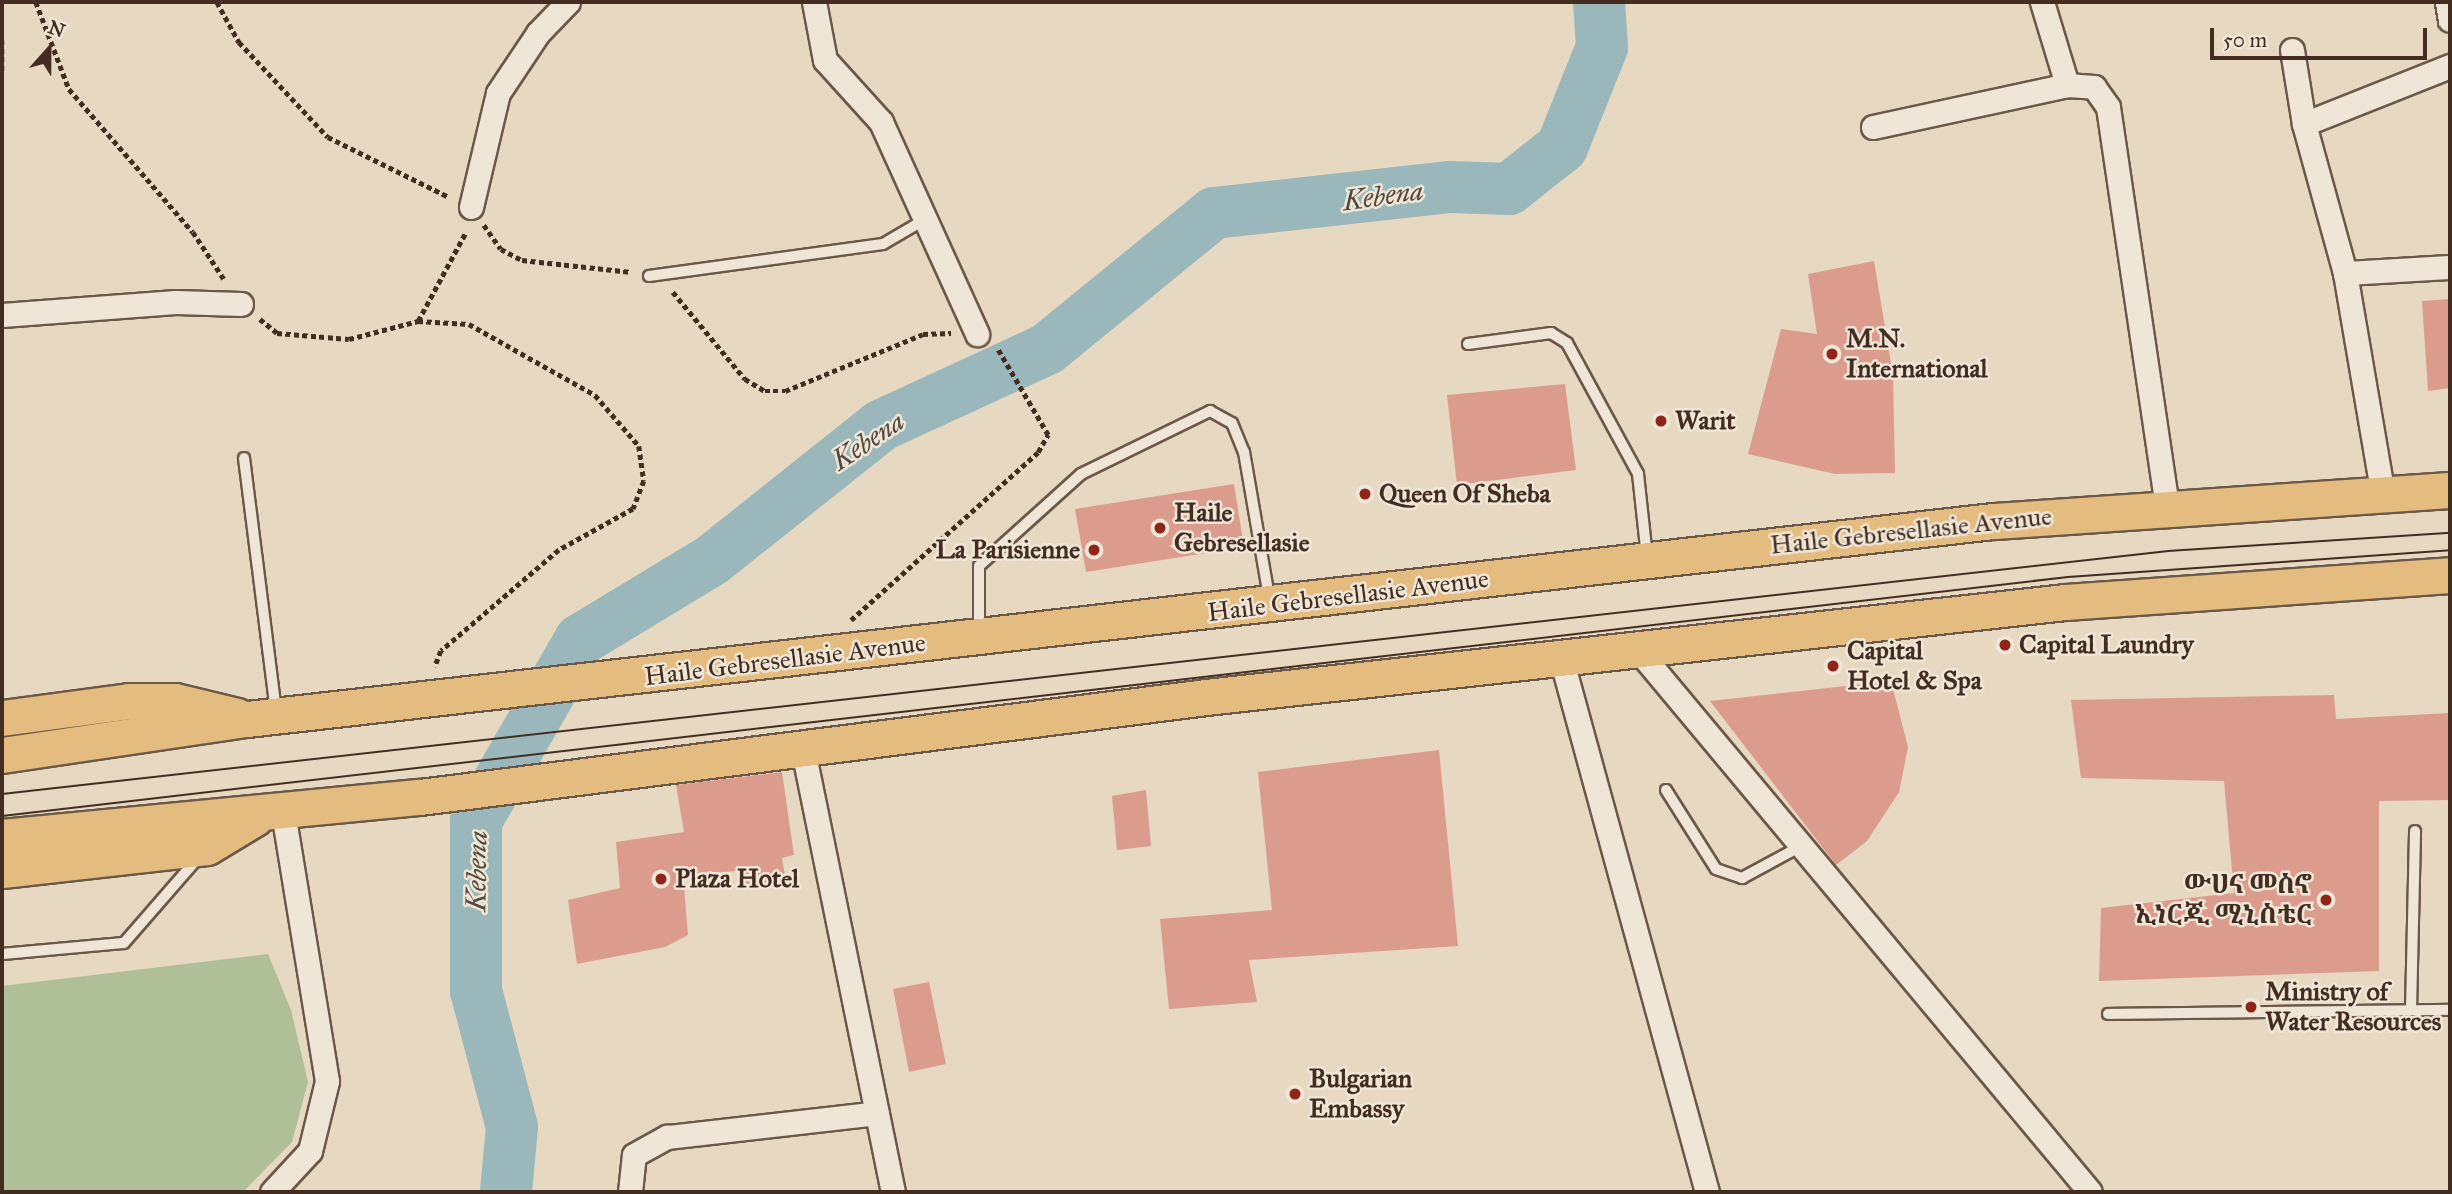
<!DOCTYPE html>
<html>
<head>
<meta charset="utf-8">
<style>
  body { margin:0 }
  #map { position:relative; width:2452px; height:1194px; overflow:hidden; background:#e7d8c1; font-family:"IM FELL Great Primer","Noto Serif Ethiopic",serif }
  div>[style] { position:absolute }
  .green>* { inset:0; background:#afc098 }
  .river>* { height:52px; margin:-26px; padding:0 26px; transform-origin:26px; border-radius:26px; background:#9ab8bc }
  .building>* { inset:0; background:#db9b8d }
  .path>* { height:4.5px; margin-top:-2.25px; transform-origin:0; background:repeating-linear-gradient(90deg,#422d20 0 5px,transparent 0 8.5px) }
  .roads { filter:drop-shadow(2px 0 #6b5848) drop-shadow(-2px 0 #6b5848) drop-shadow(0 2px #6b5848) drop-shadow(0 -2px #6b5848) }
  .service>* { height:10px; margin:-5px; padding:0 5px; transform-origin:5px; border-radius:5px; background:#efe6d7 }
  .minor>* { height:23px; margin:-11.5px; padding:0 11.5px; transform-origin:11.5px; border-radius:11.5px; background:#efe6d7 }
  .primary>* { height:35px; margin:-17.5px; padding:0 17.5px; transform-origin:17.5px; border-radius:17.5px; background:#e4bc80 }
  .tram>* { height:2px; margin:-1px; padding:0 1px; transform-origin:1px; border-radius:1px; background:#422d20 }
  .dots>* { width:19px; height:19px; translate:-50% -50%; box-sizing:border-box; border:4px solid #efe6d7; border-radius:50% }
  span { translate:-50% -50%; white-space:nowrap; text-align:center; line-height:1.15; -webkit-text-stroke:5px #efe6d7; paint-order:stroke }
  .poi-label { font-size:26px; color:#422d20; font-weight:700 }
  .left { translate:0 -50%; text-align:left }
  .right { translate:-100% -50%; text-align:right }
  .street-label { font-size:26px; color:#422d20 }
  .water-label { font-size:28px; color:#54493f; font-style:italic }
  .frame { position:absolute; inset:0; border:4px solid #422d20; pointer-events:none }
  .north { position:absolute; left:14px; top:14px; width:70px; height:70px; -webkit-text-stroke:5px #efe6d7; paint-order:stroke; rotate:21deg; font-size:19px; font-weight:700; line-height:28px; text-align:center; color:#422d20 }
  .north::after { content:''; display:block; margin:auto; width:24px; height:32px; background:#422d20; clip-path:polygon(50% 0,100% 100%,50% 72%,0 100%) }
  .scale { position:absolute; left:2210px; top:28px; width:217px; height:32px; box-sizing:border-box; border:4px solid #422d20; border-top:0; padding-left:9px; font-size:21px; line-height:24px; white-space:nowrap; color:#422d20; -webkit-text-stroke:5px #efe6d7; paint-order:stroke }
</style>
</head>
<body>
<div id="map">
  <div class="green">
    <div style="clip-path:polygon(268px 954px,291px 1010px,308px 1082px,292px 1142px,243px 1192px,2px 1192px,2px 986px)"></div>
  </div>
  <div class="river">
    <div style="left:506px;top:1192px;width:65px;rotate:-84.7deg"></div>
    <div style="left:512px;top:1127px;width:141px;rotate:-104.8deg"></div>
    <div style="left:476px;top:991px;width:170px;rotate:-90deg"></div>
    <div style="left:476px;top:821px;width:209px;rotate:-60.1deg"></div>
    <div style="left:580px;top:640px;width:154px;rotate:-31.2deg"></div>
    <div style="left:712px;top:560px;width:217px;rotate:-38.5deg"></div>
    <div style="left:882px;top:425px;width:182px;rotate:-24.7deg"></div>
    <div style="left:1047px;top:349px;width:215px;rotate:-39.2deg"></div>
    <div style="left:1214px;top:213px;width:238px;rotate:-6.3deg"></div>
    <div style="left:1451px;top:187px;width:58px;rotate:2deg"></div>
    <div style="left:1509px;top:189px;width:68px;rotate:-38.4deg"></div>
    <div style="left:1562px;top:147px;width:108px;rotate:-68.2deg"></div>
    <div style="left:1602px;top:47px;width:45px;rotate:-93.8deg"></div>
  </div>
  <div class="building">
    <div style="clip-path:polygon(1874px 261px,1893px 375px,1895px 473px,1835px 474px,1748px 454px,1781px 329px,1817px 334px,1808px 274px)"></div>
    <div style="clip-path:polygon(2450px 299px,2450px 388px,2428px 391px,2422px 301px)"></div>
    <div style="clip-path:polygon(1565px 384px,1576px 470px,1457px 485px,1447px 395px)"></div>
    <div style="clip-path:polygon(1234px 484px,1244px 547px,1086px 572px,1075px 509px)"></div>
    <div style="clip-path:polygon(1891px 681px,1908px 747px,1899px 792px,1867px 841px,1836px 865px,1710px 701px)"></div>
    <div style="clip-path:polygon(2334px 695px,2336px 719px,2450px 713px,2450px 800px,2379px 801px,2379px 971px,2099px 981px,2101px 908px,2234px 893px,2224px 781px,2081px 778px,2071px 700px)"></div>
    <div style="clip-path:polygon(1439px 750px,1458px 946px,1249px 960px,1257px 1002px,1169px 1009px,1160px 919px,1272px 910px,1258px 772px)"></div>
    <div style="clip-path:polygon(782px 772px,794px 855px,782px 858px,786px 882px,741px 886px,737px 871px,683px 875px,688px 935px,665px 947px,577px 964px,568px 900px,620px 888px,616px 842px,684px 832px,676px 785px)"></div>
    <div style="clip-path:polygon(1146px 790px,1151px 846px,1117px 850px,1112px 796px)"></div>
    <div style="clip-path:polygon(929px 982px,946px 1064px,909px 1072px,893px 989px)"></div>
  </div>
  <div class="path">
    <div style="left:36px;top:2px;width:93px;rotate:69.2deg"></div>
    <div style="left:69px;top:89px;width:189px;rotate:49.1deg"></div>
    <div style="left:193px;top:232px;width:56px;rotate:56.6deg"></div>
    <div style="left:217px;top:2px;width:46px;rotate:61.2deg"></div>
    <div style="left:239px;top:42px;width:130px;rotate:46.9deg"></div>
    <div style="left:328px;top:137px;width:135px;rotate:26.4deg"></div>
    <div style="left:2px;top:40px;width:31px;rotate:90deg"></div>
    <div style="left:484px;top:225px;width:29px;rotate:55deg"></div>
    <div style="left:501px;top:249px;width:24px;rotate:28deg"></div>
    <div style="left:522px;top:260px;width:110px;rotate:6.3deg"></div>
    <div style="left:673px;top:292px;width:113px;rotate:50.4deg"></div>
    <div style="left:745px;top:379px;width:23px;rotate:31deg"></div>
    <div style="left:765px;top:391px;width:20px"></div>
    <div style="left:785px;top:391px;width:149px;rotate:-22.4deg"></div>
    <div style="left:923px;top:334px;width:28px;rotate:-2deg"></div>
    <div style="left:260px;top:319px;width:22px;rotate:39deg"></div>
    <div style="left:277px;top:333px;width:72px;rotate:4.8deg"></div>
    <div style="left:349px;top:339px;width:71px;rotate:-14.6deg"></div>
    <div style="left:418px;top:321px;width:51px;rotate:3.4deg"></div>
    <div style="left:469px;top:324px;width:145px;rotate:29.4deg"></div>
    <div style="left:595px;top:395px;width:67px;rotate:49.2deg"></div>
    <div style="left:639px;top:446px;width:35px;rotate:82deg"></div>
    <div style="left:644px;top:481px;width:30px;rotate:111deg"></div>
    <div style="left:633px;top:509px;width:85px;rotate:151deg"></div>
    <div style="left:559px;top:550px;width:155px;rotate:139.4deg"></div>
    <div style="left:441px;top:651px;width:17px;rotate:111deg"></div>
    <div style="left:418px;top:321px;width:101px;rotate:-61.7deg"></div>
    <div style="left:851px;top:620px;width:251px;rotate:-41.9deg"></div>
    <div style="left:1038px;top:452px;width:20px;rotate:-60deg"></div>
    <div style="left:1048px;top:435px;width:101px;rotate:-120.4deg"></div>
  </div>
  <div class="roads">
    <div class="service">
      <div style="left:649px;top:276px;width:236px;rotate:-7.8deg"></div>
      <div style="left:883px;top:244px;width:48px;rotate:-30.3deg"></div>
      <div style="left:1468px;top:344px;width:84px;rotate:-7.5deg"></div>
      <div style="left:1551px;top:333px;width:19px;rotate:32deg"></div>
      <div style="left:1567px;top:343px;width:149px;rotate:61.5deg"></div>
      <div style="left:1638px;top:474px;width:83px;rotate:83.8deg"></div>
      <div style="left:244px;top:458px;width:254px;rotate:82.8deg"></div>
      <div style="left:979px;top:633px;width:67px;rotate:-90deg"></div>
      <div style="left:979px;top:566px;width:137px;rotate:-42deg"></div>
      <div style="left:1081px;top:474px;width:144px;rotate:-26deg"></div>
      <div style="left:1210px;top:411px;width:25px;rotate:29deg"></div>
      <div style="left:1232px;top:423px;width:31px;rotate:68deg"></div>
      <div style="left:1244px;top:452px;width:147px;rotate:80.2deg"></div>
      <div style="left:1666px;top:790px;width:93px;rotate:57.7deg"></div>
      <div style="left:1716px;top:869px;width:28px;rotate:19deg"></div>
      <div style="left:1742px;top:878px;width:67px;rotate:-28.5deg"></div>
      <div style="left:2px;top:954px;width:122px;rotate:-5.2deg"></div>
      <div style="left:124px;top:943px;width:113px;rotate:-49deg"></div>
      <div style="left:2411px;top:1010px;width:179px;rotate:-88.7deg"></div>
      <div style="left:2108px;top:1014px;width:342px;rotate:-0.7deg"></div>
    </div>
    <div class="minor">
      <div style="left:814px;top:2px;width:59px;rotate:79.3deg"></div>
      <div style="left:825px;top:60px;width:84px;rotate:47.9deg"></div>
      <div style="left:881px;top:122px;width:233px;rotate:65.6deg"></div>
      <div style="left:2042px;top:2px;width:87px;rotate:73.2deg"></div>
      <div style="left:2447px;top:2px;width:18px;rotate:81deg"></div>
      <div style="left:2292px;top:50px;width:75px;rotate:80.8deg"></div>
      <div style="left:2304px;top:124px;width:155px;rotate:74.6deg"></div>
      <div style="left:2345px;top:273px;width:220px;rotate:80.3deg"></div>
      <div style="left:2304px;top:124px;width:157px;rotate:-21.7deg"></div>
      <div style="left:1873px;top:127px;width:198px;rotate:-12.2deg"></div>
      <div style="left:2067px;top:85px;width:27px;rotate:4deg"></div>
      <div style="left:2094px;top:87px;width:24px;rotate:55deg"></div>
      <div style="left:2108px;top:107px;width:405px;rotate:81.6deg"></div>
      <div style="left:471px;top:207px;width:117px;rotate:-76.7deg"></div>
      <div style="left:498px;top:93px;width:72px;rotate:-56.3deg"></div>
      <div style="left:538px;top:33px;width:43px;rotate:-45.9deg"></div>
      <div style="left:2345px;top:273px;width:105px;rotate:-3.3deg"></div>
      <div style="left:2px;top:315px;width:174px;rotate:-4.3deg"></div>
      <div style="left:176px;top:302px;width:65px;rotate:1.8deg"></div>
      <div style="left:1637px;top:649px;width:707px;rotate:50.16deg"></div>
      <div style="left:1561px;top:658px;width:554px;rotate:74.71deg"></div>
      <div style="left:802px;top:745px;width:456px;rotate:78.5deg"></div>
      <div style="left:272px;top:1192px;width:56px;rotate:-47.2deg"></div>
      <div style="left:310px;top:1151px;width:72px;rotate:-76.3deg"></div>
      <div style="left:327px;top:1081px;width:274px;rotate:-99.3deg"></div>
      <div style="left:630px;top:1192px;width:37px;rotate:-84deg"></div>
      <div style="left:634px;top:1155px;width:38px;rotate:-29deg"></div>
      <div style="left:667px;top:1137px;width:211px;rotate:-6.5deg"></div>
    </div>
    <div class="primary">
      <div style="left:2px;top:718px;width:128px;rotate:-7.6deg"></div>
      <div style="left:129px;top:701px;width:46px"></div>
      <div style="left:175px;top:701px;width:64px;rotate:13.6deg"></div>
      <div style="left:2px;top:755px;width:248px;rotate:-8.4deg"></div>
      <div style="left:247px;top:719px;width:1758px;rotate:-6.47deg"></div>
      <div style="left:1994px;top:521px;width:457px;rotate:-3.9deg"></div>
      <div style="left:2px;top:837px;width:420px;rotate:-5.5deg"></div>
      <div style="left:420px;top:797px;width:792px;rotate:-7.25deg"></div>
      <div style="left:1206px;top:697px;width:864px;rotate:-6.31deg"></div>
      <div style="left:2065px;top:602px;width:386px;rotate:-4deg"></div>
      <div style="left:2px;top:870px;width:206px;rotate:-6.4deg"></div>
      <div style="left:207px;top:847px;width:56px;rotate:-31.1deg"></div>
    </div>
  </div>
  <div class="tram">
    <div style="left:2px;top:794px;width:2180px;rotate:-6.4deg"></div>
    <div style="left:2168px;top:551px;width:283px;rotate:-3.7deg"></div>
    <div style="left:2px;top:816px;width:2080px;rotate:-6.6deg"></div>
    <div style="left:2068px;top:577px;width:383px;rotate:-4deg"></div>
  </div>
  <div class="dots">
    <div style="left:1832px;top:354px;background:#8f2418"></div>
    <div style="left:1661px;top:421px;background:#8f2418"></div>
    <div style="left:1365px;top:494px;background:#8f2418"></div>
    <div style="left:1160px;top:528px;background:#8f2418"></div>
    <div style="left:1094px;top:550px;background:#8f2418"></div>
    <div style="left:2005px;top:645px;background:#8f2418"></div>
    <div style="left:1833px;top:666px;background:#8f2418"></div>
    <div style="left:661px;top:879px;background:#8f2418"></div>
    <div style="left:2326px;top:900px;background:#8f2418"></div>
    <div style="left:2251px;top:1007px;background:#8f2418"></div>
    <div style="left:1295px;top:1094px;background:#8f2418"></div>
  </div>
  <div class="poi-label">
    <span class="left" style="left:1846px;top:354px">M.N.<br>International</span>
    <span class="left" style="left:1675px;top:421px">Warit</span>
    <span class="left" style="left:1379px;top:494px">Queen Of Sheba</span>
    <span class="left" style="left:1174px;top:528px">Haile<br>Gebresellasie</span>
    <span class="right" style="left:1080px;top:550px">La Parisienne</span>
    <span class="left" style="left:2019px;top:645px">Capital Laundry</span>
    <span class="left" style="left:1847px;top:666px">Capital<br>Hotel &amp; Spa</span>
    <span class="left" style="left:675px;top:879px">Plaza Hotel</span>
    <span class="right" style="left:2312px;top:900px">ውሀና መስኖ<br>ኢነርጂ ሚኒስቴር</span>
    <span class="left" style="left:2265px;top:1007px">Ministry of<br>Water Resources</span>
    <span class="left" style="left:1309px;top:1094px">Bulgarian<br>Embassy</span>
  </div>
  <div class="street-label">
    <span style="left:1911px;top:531px;rotate:-6deg">Haile Gebresellasie Avenue</span>
    <span style="left:1348px;top:596px;rotate:-7deg">Haile Gebresellasie Avenue</span>
    <span style="left:785px;top:660px;rotate:-7deg">Haile Gebresellasie Avenue</span>
  </div>
  <div class="water-label">
    <span style="left:1383px;top:196px;rotate:-8deg">Kebena</span>
    <span style="left:868px;top:441px;rotate:-34deg">Kebena</span>
    <span style="left:477px;top:871px;rotate:-89deg">Kebena</span>
  </div>
  <div class="frame"></div>
  <div class="north">N</div>
  <div class="scale">50 m</div>
</div>
</body>
</html>
